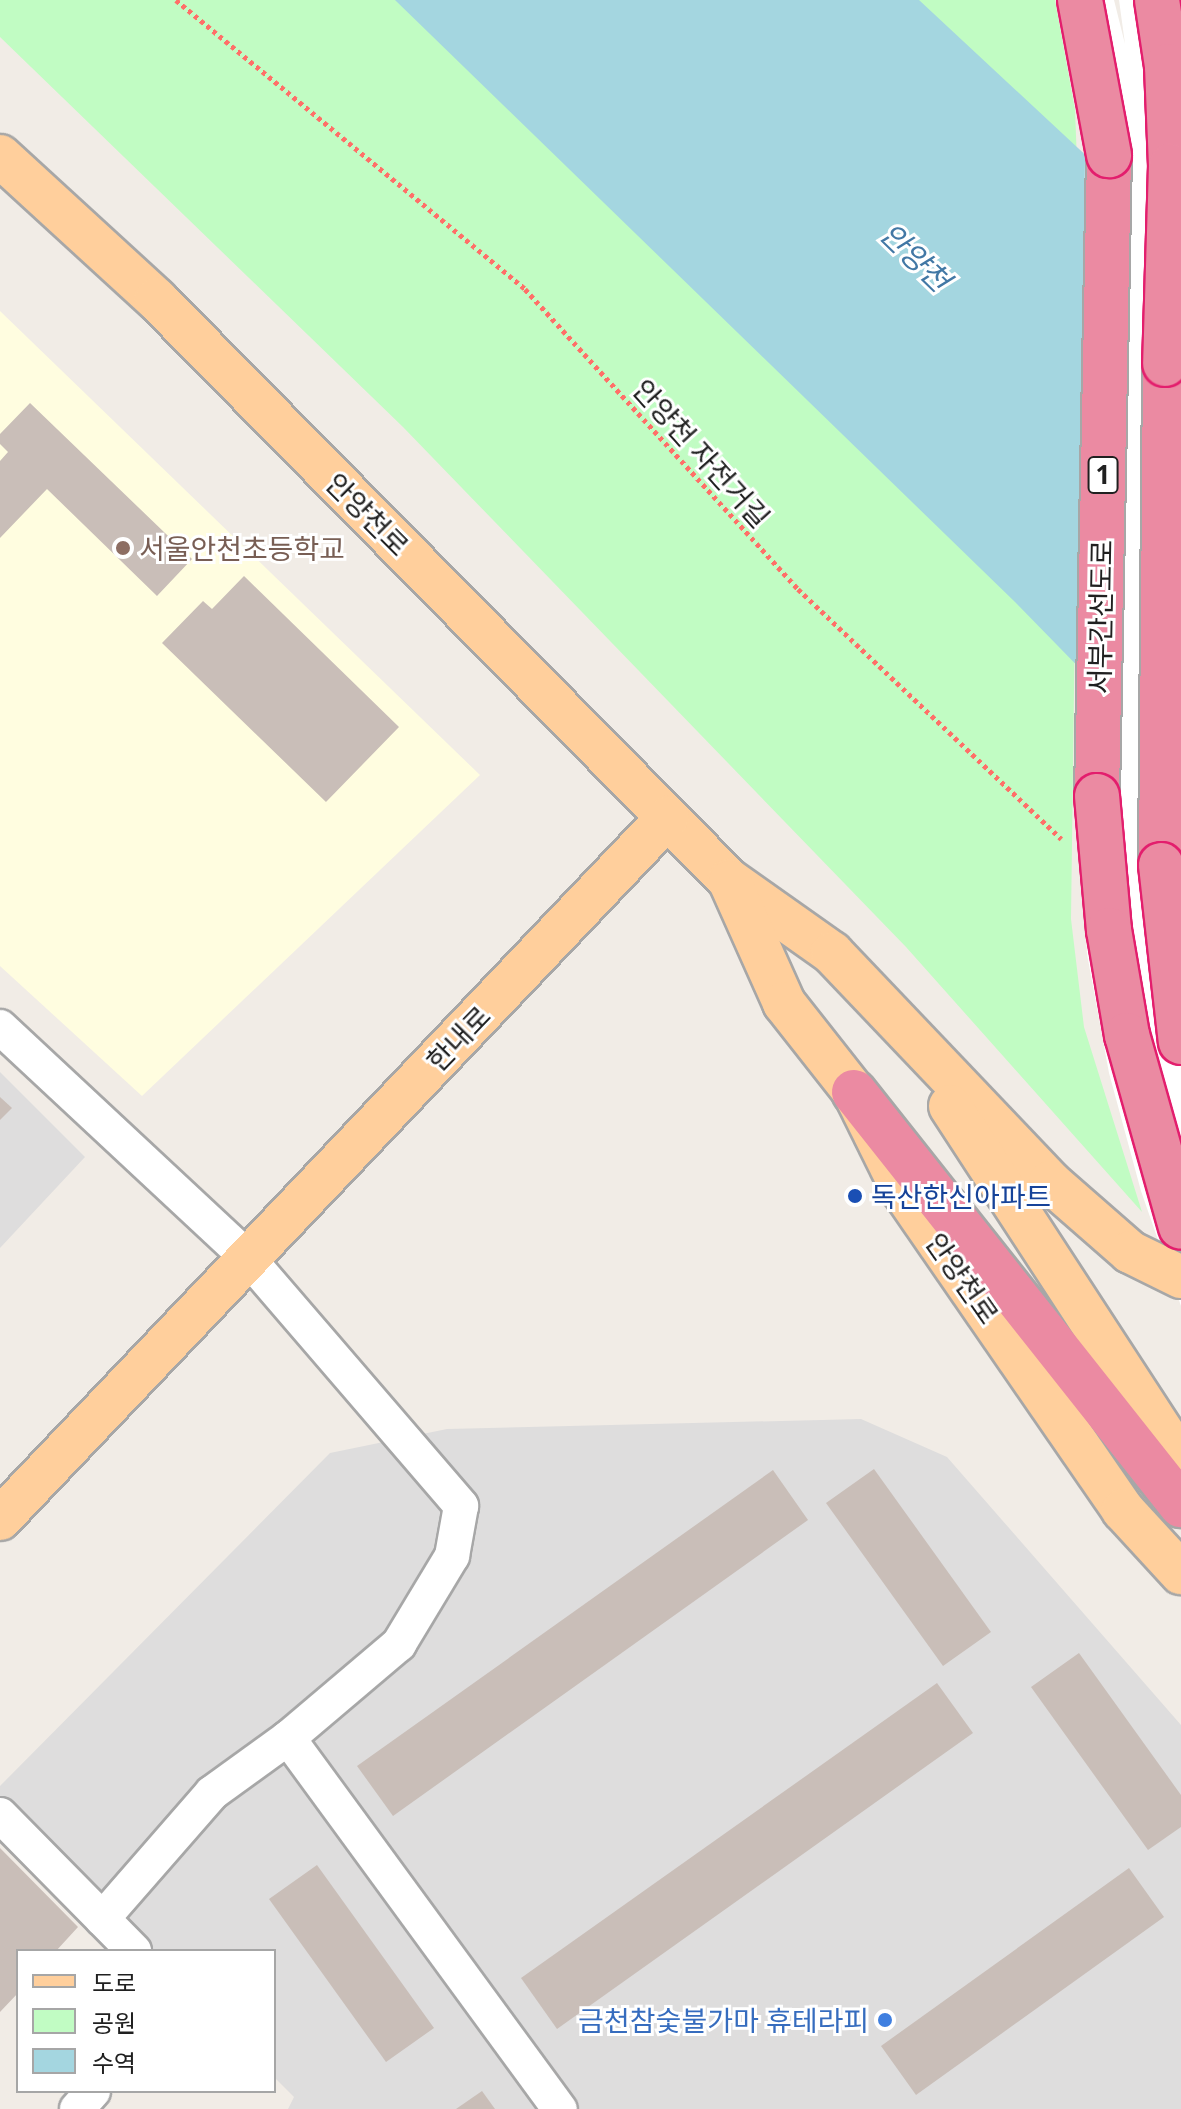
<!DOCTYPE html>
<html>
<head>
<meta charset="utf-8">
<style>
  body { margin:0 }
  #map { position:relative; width:1181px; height:2109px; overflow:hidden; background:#f1ece6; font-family:"Noto Sans","Noto Sans KR",sans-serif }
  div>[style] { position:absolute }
  .residential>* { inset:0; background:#dedddd }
  .education>* { inset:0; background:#fffde0 }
  .park>* { inset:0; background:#c1fcc3 }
  .water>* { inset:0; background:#a4d6e0 }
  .pier>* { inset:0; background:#fff }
  .building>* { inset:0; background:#c9beb8 }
  .path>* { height:5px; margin-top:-2.5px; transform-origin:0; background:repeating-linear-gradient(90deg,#ff6f68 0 4px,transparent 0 8px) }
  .roads { filter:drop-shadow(2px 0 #a7a7a7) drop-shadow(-2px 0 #a7a7a7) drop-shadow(0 2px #a7a7a7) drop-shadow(0 -2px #a7a7a7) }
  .minor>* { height:34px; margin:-17px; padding:0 17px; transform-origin:17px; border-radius:17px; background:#fff }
  .major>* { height:42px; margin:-21px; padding:0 21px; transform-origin:21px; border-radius:21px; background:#ffcf9c }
  .highway>* { height:44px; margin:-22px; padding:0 22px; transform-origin:22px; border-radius:22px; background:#eb8aa2 }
  .bridges { filter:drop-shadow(2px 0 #e31e6d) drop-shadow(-2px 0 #e31e6d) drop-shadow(0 2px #e31e6d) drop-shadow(0 -2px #e31e6d) }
  .highway-bridge>* { height:44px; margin:-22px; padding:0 22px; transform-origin:22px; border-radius:22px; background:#eb8aa2 }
  .dots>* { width:22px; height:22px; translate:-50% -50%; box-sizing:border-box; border:4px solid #fff; border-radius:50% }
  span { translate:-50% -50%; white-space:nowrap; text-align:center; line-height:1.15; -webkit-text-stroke:6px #fff; paint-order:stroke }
  .shield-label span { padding:2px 6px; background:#fff; border:2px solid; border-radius:6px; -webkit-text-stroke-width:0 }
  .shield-label { font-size:26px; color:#202020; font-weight:700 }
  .street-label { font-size:28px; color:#202020 }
  .education-label { font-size:28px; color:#785e54 }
  .left { translate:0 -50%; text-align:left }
  .transit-label { font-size:28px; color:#164399 }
  .shop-label { font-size:28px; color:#366cbe }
  .right { translate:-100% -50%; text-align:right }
  .water-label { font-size:30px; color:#4278a5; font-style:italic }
  .legend { position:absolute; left:16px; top:1949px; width:260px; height:144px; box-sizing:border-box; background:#fff; border:2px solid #a6a6a6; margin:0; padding:10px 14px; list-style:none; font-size:24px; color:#202020 }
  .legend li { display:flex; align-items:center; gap:16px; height:40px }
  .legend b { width:40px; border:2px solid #a6a6a6 }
</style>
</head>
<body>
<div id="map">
  <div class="residential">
    <div style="clip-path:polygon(0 1072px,85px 1157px,0 1248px)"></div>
    <div style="clip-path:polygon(861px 1419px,947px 1457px,1181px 1725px,1181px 2109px,288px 2109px,294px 2097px,274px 2077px,274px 1951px,151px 1951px,0 1796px,0 1786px,330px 1453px,447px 1429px)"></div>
  </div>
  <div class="education">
    <div style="clip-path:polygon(0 311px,480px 775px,142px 1096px,0 966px)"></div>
  </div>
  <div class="park">
    <div style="clip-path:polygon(0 0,1055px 0,1075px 110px,1080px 238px,1071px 919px,1084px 1027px,1142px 1212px,906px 947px,403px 427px,0 37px)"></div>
  </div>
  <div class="water">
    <div style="clip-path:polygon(395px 0,919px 0,1181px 244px,1181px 772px,1015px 602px)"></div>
  </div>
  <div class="pier">
    <div style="clip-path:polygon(1060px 0,1114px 0,1125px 44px,1119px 0,1172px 0,1181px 59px,1181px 1306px,1141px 1191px,1109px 1073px,1087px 954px,1078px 780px,1085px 159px,1075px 70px)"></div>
  </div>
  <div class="building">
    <div style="clip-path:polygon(30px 403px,192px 559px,157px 596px,47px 489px,0 538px,0 461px,8px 452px,0 444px,0 434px)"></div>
    <div style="clip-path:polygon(244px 576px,399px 727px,326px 802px,162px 643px,203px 601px,212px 609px)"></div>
    <div style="clip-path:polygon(0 1097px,12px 1108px,0 1120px)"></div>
    <div style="clip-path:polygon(874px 1469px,991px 1632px,943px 1666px,826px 1503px)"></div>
    <div style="clip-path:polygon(773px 1470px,808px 1520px,393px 1816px,357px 1766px)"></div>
    <div style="clip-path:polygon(1079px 1653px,1181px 1795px,1181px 1827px,1148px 1850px,1031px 1687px)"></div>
    <div style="clip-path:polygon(937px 1683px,973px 1733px,557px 2029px,521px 1978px)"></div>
    <div style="clip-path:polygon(0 1848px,78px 1927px,56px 1951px,18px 1951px,18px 1993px,0 2012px)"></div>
    <div style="clip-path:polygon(317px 1865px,434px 2028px,386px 2062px,269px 1899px)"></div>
    <div style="clip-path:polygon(1129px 1868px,1164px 1917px,916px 2095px,881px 2046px)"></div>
    <div style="clip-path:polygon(482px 2091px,495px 2109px,456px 2109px)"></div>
  </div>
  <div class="path">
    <div style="left:176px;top:0;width:453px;rotate:39.6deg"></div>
    <div style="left:525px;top:289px;width:406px;rotate:47.7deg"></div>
    <div style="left:798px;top:589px;width:363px;rotate:43.5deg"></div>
  </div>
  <div class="roads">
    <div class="minor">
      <div style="left:0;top:1027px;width:339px;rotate:43deg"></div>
      <div style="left:248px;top:1258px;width:327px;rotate:49.3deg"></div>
      <div style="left:461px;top:1506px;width:51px;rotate:100.2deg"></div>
      <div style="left:452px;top:1556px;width:103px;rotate:121.1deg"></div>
      <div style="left:399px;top:1644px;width:145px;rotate:139.7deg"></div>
      <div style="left:288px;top:1738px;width:94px;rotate:144.1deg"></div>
      <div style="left:212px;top:1793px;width:167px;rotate:131.1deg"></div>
      <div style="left:288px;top:1738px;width:460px;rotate:53.8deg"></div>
      <div style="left:0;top:1815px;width:191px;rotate:45.4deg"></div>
      <div style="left:77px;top:2109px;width:24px;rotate:-48deg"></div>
    </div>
    <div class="major">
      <div style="left:0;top:156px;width:212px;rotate:42.5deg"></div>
      <div style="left:156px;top:299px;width:816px;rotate:45.4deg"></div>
      <div style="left:729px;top:880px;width:126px;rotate:35.3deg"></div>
      <div style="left:832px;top:953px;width:316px;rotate:46.4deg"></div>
      <div style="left:1050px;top:1182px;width:106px;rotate:41.2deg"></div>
      <div style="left:1130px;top:1252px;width:57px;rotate:26.1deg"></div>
      <div style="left:730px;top:882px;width:133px;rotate:65.9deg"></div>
      <div style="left:784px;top:1003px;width:113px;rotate:51.8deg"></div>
      <div style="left:854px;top:1092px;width:110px;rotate:63.7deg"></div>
      <div style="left:903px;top:1191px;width:388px;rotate:55.4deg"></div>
      <div style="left:1123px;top:1510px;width:86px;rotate:47.4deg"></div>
      <div style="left:950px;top:1106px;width:423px;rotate:56.9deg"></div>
      <div style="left:0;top:1519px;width:968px;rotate:-46.42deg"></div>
    </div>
    <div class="highway">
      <div style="left:1097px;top:796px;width:641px;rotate:-88.93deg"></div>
      <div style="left:1161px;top:865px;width:501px;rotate:-89.54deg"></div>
      <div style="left:854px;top:1092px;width:527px;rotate:51.63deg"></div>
    </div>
  </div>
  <div class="bridges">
    <div class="highway-bridge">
      <div style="left:1080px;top:0;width:158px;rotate:79.4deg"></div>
      <div style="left:1157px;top:0;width:67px;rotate:81.4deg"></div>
      <div style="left:1167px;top:66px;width:100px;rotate:87.7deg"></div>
      <div style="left:1171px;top:166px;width:198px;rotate:91.7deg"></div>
      <div style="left:1097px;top:796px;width:135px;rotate:84.9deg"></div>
      <div style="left:1109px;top:930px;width:107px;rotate:80.3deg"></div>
      <div style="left:1127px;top:1035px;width:199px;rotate:74.3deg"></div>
      <div style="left:1161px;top:865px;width:178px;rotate:83.6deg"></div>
    </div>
  </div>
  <div class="dots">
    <div style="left:123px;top:548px;background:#8d6e63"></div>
    <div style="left:855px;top:1196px;background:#1a4fb4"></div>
    <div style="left:885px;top:2020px;background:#3f7fe0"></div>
  </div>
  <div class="shield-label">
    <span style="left:1103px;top:475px">1</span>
  </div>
  <div class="street-label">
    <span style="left:702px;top:453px;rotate:48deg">안양천 자전거길</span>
    <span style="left:368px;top:514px;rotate:45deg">안양천로</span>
    <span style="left:1100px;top:617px;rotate:-89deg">서부간선도로</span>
    <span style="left:458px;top:1038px;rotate:-46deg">한내로</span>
    <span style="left:963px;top:1278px;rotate:55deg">안양천로</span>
  </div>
  <div class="education-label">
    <span class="left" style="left:139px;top:548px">서울안천초등학교</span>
  </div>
  <div class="transit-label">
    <span class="left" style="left:871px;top:1196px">독산한신아파트</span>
  </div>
  <div class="shop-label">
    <span class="right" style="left:869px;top:2020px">금천참숯불가마 휴테라피</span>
  </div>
  <div class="water-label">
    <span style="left:915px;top:257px;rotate:44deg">안양천</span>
  </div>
  <ul class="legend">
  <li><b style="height:10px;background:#ffcf9c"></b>도로</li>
  <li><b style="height:22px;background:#c1fcc3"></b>공원</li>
  <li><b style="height:22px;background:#a4d6e0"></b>수역</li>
  </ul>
</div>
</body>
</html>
